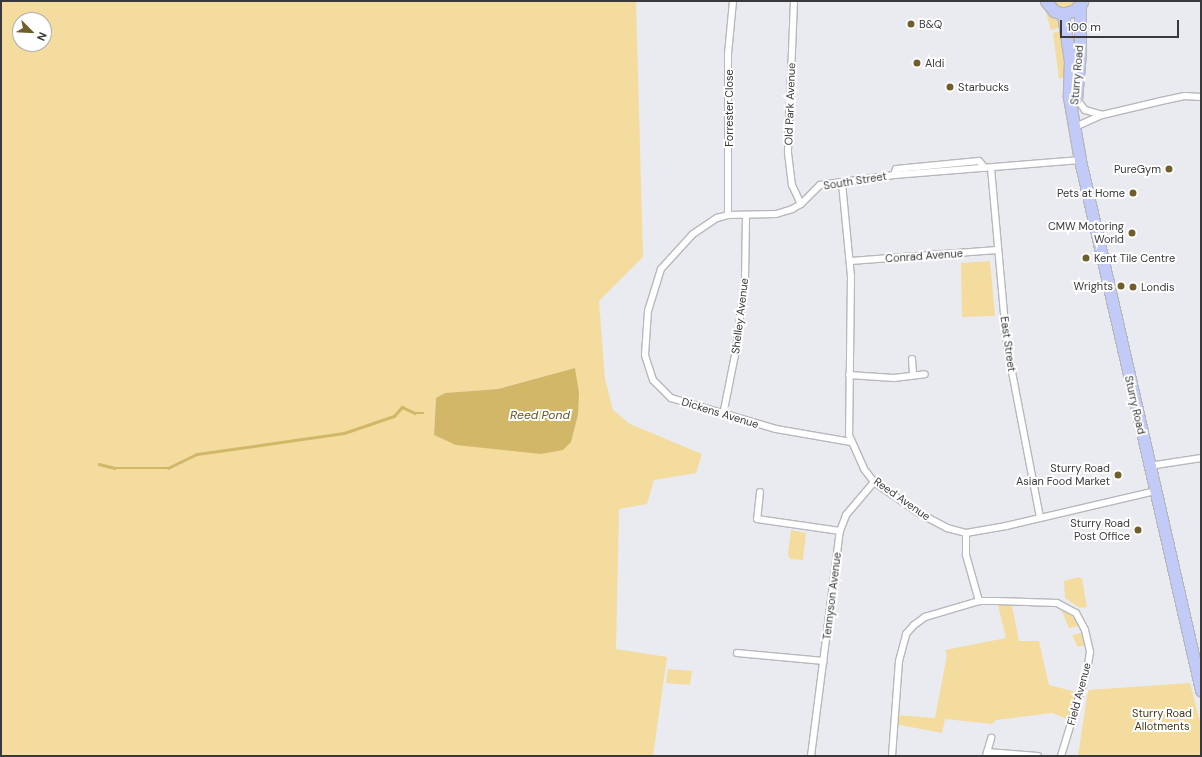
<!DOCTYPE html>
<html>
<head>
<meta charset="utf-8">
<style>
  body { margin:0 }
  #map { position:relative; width:1202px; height:757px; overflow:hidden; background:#eaebf0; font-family:"DM Sans",sans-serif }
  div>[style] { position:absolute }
  .green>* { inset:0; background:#f3dc9d }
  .water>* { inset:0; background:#d2b769 }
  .stream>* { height:2.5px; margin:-1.25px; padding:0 1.25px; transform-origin:1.25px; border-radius:1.25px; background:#d2b769 }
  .roads { filter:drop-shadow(1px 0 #b7b8bc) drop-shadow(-1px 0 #b7b8bc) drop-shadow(0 1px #b7b8bc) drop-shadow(0 -1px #b7b8bc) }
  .street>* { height:6px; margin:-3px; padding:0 3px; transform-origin:3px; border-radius:3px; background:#fff }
  .highway>* { height:11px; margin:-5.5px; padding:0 5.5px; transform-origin:5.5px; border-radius:5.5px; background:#c2caf8 }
  .dots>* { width:11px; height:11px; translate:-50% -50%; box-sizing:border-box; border:2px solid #fff; border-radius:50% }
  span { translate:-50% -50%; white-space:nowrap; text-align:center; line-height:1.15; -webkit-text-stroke:4px #fff; paint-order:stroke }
  .poi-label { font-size:11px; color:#39393b }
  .left { translate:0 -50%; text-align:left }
  .right { translate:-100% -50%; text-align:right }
  .street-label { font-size:11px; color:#39393b }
  .park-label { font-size:11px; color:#443916 }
  .water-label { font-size:12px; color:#69561b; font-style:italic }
  .frame { position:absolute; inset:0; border:2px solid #39393b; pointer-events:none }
  .north { position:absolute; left:12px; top:12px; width:40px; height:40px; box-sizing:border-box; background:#fff; border:1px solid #b0b0b1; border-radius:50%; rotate:114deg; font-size:11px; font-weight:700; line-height:16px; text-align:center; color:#39393b }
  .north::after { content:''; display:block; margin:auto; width:14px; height:18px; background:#705f2d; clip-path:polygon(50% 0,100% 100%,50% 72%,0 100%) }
  .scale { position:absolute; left:1060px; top:20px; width:119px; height:18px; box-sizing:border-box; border:2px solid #39393b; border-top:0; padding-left:5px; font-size:12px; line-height:14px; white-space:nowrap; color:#39393b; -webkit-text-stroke:3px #fff; paint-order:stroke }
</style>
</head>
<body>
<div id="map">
  <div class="green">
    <div style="clip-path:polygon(evenodd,1px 1px,636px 1px,643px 257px,599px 301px,605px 379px,613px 410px,630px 424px,702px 454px,696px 473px,654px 480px,647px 504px,619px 509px,616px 649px,667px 657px,653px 756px,1px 756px,1px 1px,20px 20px,44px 20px,44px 44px,20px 44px,20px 20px,1px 1px,575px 368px,578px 415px,571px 442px,541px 454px,434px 435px,436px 398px,445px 393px,498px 389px,575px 368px)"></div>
    <div style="clip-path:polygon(1053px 1px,1074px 1px,1071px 6px,1064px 9px,1057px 7px)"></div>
    <div style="clip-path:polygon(1046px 12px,1054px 15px,1063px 27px,1051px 30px)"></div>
    <div style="clip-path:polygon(1065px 30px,1065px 77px,1059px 79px,1053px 33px)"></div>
    <div style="clip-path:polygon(990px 261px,995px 316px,962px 317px,961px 263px)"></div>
    <div style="clip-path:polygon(791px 530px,806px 533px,803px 560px,790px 559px,788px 554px)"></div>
    <div style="clip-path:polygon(1079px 577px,1082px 579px,1087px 607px,1080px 608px,1065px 598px,1064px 581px)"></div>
    <div style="clip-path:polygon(997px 601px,1011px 601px,1019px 641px,1039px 641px,1049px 685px,1080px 693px,1072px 721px,1052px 713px,996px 720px,992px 724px,945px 719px,942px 733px,895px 724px,896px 715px,935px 718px,947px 655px,945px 650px,1006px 638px)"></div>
    <div style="clip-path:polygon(1061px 609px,1073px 617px,1079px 626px,1069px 628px)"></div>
    <div style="clip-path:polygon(1082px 633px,1085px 645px,1078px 647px,1072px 635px)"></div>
    <div style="clip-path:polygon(668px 669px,692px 671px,690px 685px,666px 683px)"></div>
    <div style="clip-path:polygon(1190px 683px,1201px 725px,1201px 756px,1078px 756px,1088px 690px)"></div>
  </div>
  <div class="water">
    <div style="clip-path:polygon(575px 368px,579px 393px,578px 415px,571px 442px,563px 450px,541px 454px,456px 445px,434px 435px,436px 398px,445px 393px,498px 389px)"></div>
  </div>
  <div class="stream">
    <div style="left:99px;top:464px;width:16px;rotate:14deg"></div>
    <div style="left:115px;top:468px;width:53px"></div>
    <div style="left:168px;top:468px;width:32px;rotate:-26deg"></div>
    <div style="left:197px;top:454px;width:148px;rotate:-8.1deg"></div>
    <div style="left:344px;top:433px;width:53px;rotate:-18.8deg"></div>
    <div style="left:394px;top:416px;width:12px;rotate:-48deg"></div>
    <div style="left:402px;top:407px;width:14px;rotate:25deg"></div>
    <div style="left:415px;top:413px;width:8px"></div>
  </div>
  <div class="roads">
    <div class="street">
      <div style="left:794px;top:1px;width:152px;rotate:92.3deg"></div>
      <div style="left:788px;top:153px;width:32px;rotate:83deg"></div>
      <div style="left:792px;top:185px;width:21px;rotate:65deg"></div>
      <div style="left:1076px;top:98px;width:15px;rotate:53deg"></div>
      <div style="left:1085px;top:110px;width:18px;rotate:16deg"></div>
      <div style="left:1075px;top:127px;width:30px;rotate:-24deg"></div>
      <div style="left:1102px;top:115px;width:61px;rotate:-13.3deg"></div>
      <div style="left:1161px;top:101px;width:24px;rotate:-12deg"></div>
      <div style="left:1184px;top:96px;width:17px;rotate:3deg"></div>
      <div style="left:991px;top:168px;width:179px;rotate:84.9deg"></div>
      <div style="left:1007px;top:346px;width:175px;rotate:79.1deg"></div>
      <div style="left:894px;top:175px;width:6px;rotate:-72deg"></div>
      <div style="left:896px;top:169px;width:83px;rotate:-5.5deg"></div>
      <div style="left:979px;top:161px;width:9px;rotate:49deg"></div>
      <div style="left:842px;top:183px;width:93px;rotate:84.5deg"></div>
      <div style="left:851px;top:276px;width:159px;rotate:90.7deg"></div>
      <div style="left:849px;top:435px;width:37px;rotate:66deg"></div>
      <div style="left:864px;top:469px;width:16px;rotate:52deg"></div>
      <div style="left:874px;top:482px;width:55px;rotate:34.6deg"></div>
      <div style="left:919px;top:513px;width:32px;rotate:28deg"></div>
      <div style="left:947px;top:528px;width:20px;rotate:15deg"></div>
      <div style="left:966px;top:533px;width:41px;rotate:-9.9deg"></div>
      <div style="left:1006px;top:526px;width:153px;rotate:-13.2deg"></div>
      <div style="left:728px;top:215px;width:161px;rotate:-90deg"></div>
      <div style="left:728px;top:54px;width:53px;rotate:-84.6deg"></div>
      <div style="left:850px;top:261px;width:148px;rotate:-4.3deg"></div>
      <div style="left:912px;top:359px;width:16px;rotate:86deg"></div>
      <div style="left:849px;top:375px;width:45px;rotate:3.8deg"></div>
      <div style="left:894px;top:378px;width:31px;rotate:-7deg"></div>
      <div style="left:723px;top:415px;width:66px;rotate:-78.7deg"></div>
      <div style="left:736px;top:350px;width:71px;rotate:-82.7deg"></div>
      <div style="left:745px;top:280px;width:65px;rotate:-89.1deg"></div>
      <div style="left:851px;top:442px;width:76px;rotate:-170.2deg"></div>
      <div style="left:776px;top:429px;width:109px;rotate:-163.6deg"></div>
      <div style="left:671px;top:398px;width:25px;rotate:-135deg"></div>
      <div style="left:653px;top:380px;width:26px;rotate:-108deg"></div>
      <div style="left:645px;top:355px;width:44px;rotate:-86.1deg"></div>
      <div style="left:648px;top:311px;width:44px;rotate:-72.8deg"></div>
      <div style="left:661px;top:269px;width:47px;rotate:-47.6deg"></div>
      <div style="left:693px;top:234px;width:29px;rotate:-34deg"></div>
      <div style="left:717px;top:218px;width:11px;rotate:-15deg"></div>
      <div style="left:728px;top:215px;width:48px;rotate:-1.2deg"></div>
      <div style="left:776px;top:214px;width:17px;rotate:-17deg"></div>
      <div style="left:792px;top:209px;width:10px;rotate:-29deg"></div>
      <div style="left:801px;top:204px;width:27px;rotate:-45deg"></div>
      <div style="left:820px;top:185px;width:75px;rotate:-7.7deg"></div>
      <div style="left:894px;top:175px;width:187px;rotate:-4.6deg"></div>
      <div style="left:1149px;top:466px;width:53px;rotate:-8.7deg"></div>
      <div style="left:760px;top:492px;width:27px;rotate:96deg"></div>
      <div style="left:757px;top:519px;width:84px;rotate:8.2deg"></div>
      <div style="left:966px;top:533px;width:22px;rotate:90deg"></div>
      <div style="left:966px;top:555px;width:48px;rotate:74.2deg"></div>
      <div style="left:737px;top:653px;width:87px;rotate:5.3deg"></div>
      <div style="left:987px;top:752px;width:51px;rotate:4.5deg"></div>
      <div style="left:811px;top:756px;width:227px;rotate:-82.7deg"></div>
      <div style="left:840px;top:531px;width:17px;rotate:-69deg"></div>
      <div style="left:846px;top:515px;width:43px;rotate:-49.7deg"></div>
      <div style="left:892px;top:756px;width:95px;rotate:-85.8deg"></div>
      <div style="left:899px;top:661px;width:28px;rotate:-75deg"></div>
      <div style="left:906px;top:634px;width:12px;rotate:-48deg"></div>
      <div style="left:914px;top:625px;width:14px;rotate:-36deg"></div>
      <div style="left:925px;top:617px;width:56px;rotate:-16.5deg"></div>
      <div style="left:979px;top:601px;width:18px"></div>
      <div style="left:997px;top:601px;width:60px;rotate:1.9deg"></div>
      <div style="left:1057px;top:603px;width:21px;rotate:28deg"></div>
      <div style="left:1076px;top:613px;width:19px;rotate:62deg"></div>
      <div style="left:1085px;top:630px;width:23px;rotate:77deg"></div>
      <div style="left:1090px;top:652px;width:19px;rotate:99deg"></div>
      <div style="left:1087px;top:671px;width:89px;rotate:107deg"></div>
      <div style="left:986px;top:756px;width:19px;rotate:-74deg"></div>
    </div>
    <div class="highway">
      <div style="left:1046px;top:1px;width:13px;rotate:51deg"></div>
      <div style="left:1054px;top:11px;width:9px;rotate:18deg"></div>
      <div style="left:1063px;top:14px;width:13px;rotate:-18deg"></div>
      <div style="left:1075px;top:10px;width:11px;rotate:-49deg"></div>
      <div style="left:1063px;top:14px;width:48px;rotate:81.5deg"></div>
      <div style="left:1070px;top:61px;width:36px;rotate:92deg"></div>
      <div style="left:1069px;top:97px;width:64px;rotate:80.1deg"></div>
      <div style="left:1080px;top:160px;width:544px;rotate:77.14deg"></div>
      <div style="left:1076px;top:99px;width:48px;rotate:-85.2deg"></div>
      <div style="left:1080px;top:51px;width:45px;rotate:-90deg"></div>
    </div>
  </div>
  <div class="dots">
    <div style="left:911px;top:24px;background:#705f2d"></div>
    <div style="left:917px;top:63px;background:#705f2d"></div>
    <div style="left:950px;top:87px;background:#705f2d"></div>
    <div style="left:1169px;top:169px;background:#705f2d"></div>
    <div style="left:1133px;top:193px;background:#705f2d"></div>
    <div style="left:1132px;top:233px;background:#705f2d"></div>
    <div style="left:1086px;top:258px;background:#705f2d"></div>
    <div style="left:1121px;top:286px;background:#705f2d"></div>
    <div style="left:1133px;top:287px;background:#705f2d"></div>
    <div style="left:1118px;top:475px;background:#705f2d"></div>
    <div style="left:1138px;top:530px;background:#705f2d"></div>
  </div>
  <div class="poi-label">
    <span class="left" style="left:919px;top:24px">B&amp;Q</span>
    <span class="left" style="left:925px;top:63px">Aldi</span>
    <span class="left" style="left:958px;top:87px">Starbucks</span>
    <span class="right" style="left:1161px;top:169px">PureGym</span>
    <span class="right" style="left:1125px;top:193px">Pets at Home</span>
    <span class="right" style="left:1124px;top:233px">CMW Motoring<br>World</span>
    <span class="left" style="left:1094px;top:258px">Kent Tile Centre</span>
    <span class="right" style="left:1113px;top:286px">Wrights</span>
    <span class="left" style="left:1141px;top:287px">Londis</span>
    <span class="right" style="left:1110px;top:475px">Sturry Road<br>Asian Food Market</span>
    <span class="right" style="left:1130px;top:530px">Sturry Road<br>Post Office</span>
  </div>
  <div class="street-label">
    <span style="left:1077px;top:75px;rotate:-85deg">Sturry Road</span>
    <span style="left:790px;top:104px;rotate:-88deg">Old Park Avenue</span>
    <span style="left:729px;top:108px;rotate:-90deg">Forrester Close</span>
    <span style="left:855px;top:181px;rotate:-9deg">South Street</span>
    <span style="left:924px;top:256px;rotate:-4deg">Conrad Avenue</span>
    <span style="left:740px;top:316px;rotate:-83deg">Shelley Avenue</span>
    <span style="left:1008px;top:344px;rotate:82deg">East Street</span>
    <span style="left:1135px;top:405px;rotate:77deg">Sturry Road</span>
    <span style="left:720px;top:413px;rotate:17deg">Dickens Avenue</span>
    <span style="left:902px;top:499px;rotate:35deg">Reed Avenue</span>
    <span style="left:832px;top:596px;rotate:-83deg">Tennyson Avenue</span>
    <span style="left:1079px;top:694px;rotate:-75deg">Field Avenue</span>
  </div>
  <div class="park-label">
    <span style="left:1162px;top:720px">Sturry Road<br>Allotments</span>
  </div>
  <div class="water-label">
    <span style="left:540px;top:416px">Reed Pond</span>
  </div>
  <div class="frame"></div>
  <div class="north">N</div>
  <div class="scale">100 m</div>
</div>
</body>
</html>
